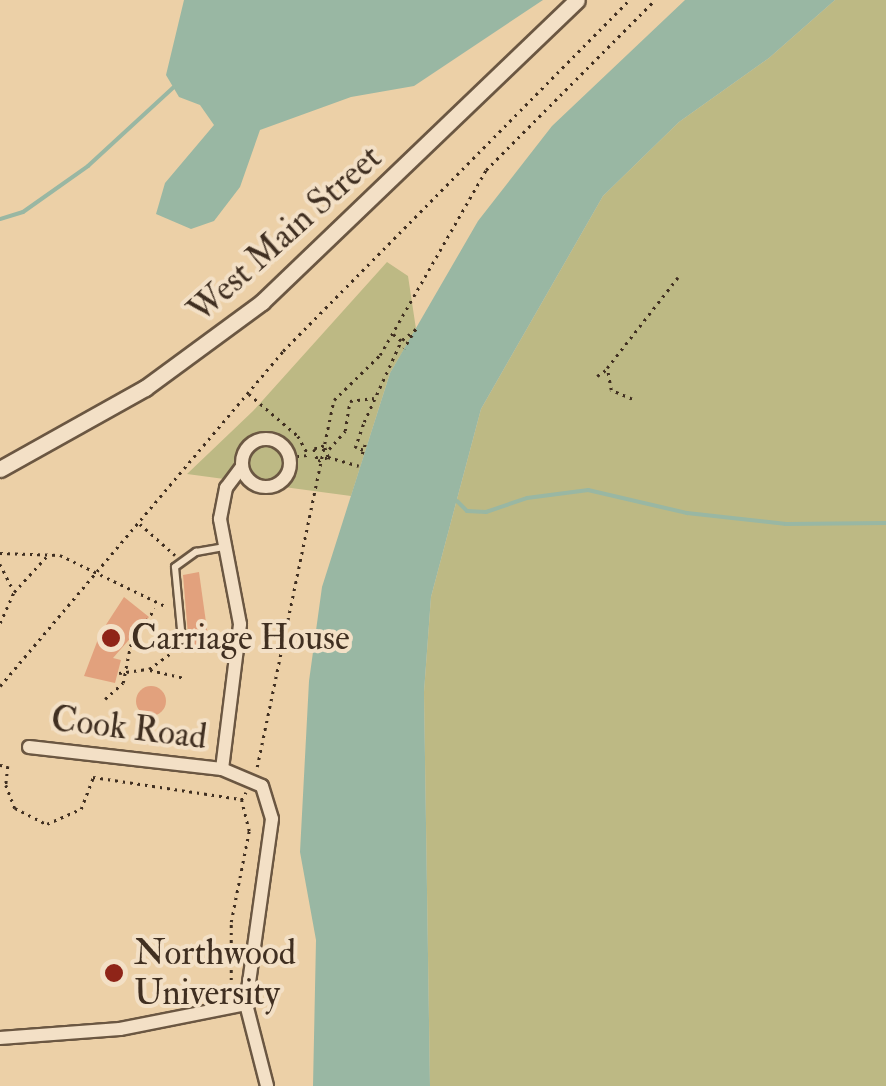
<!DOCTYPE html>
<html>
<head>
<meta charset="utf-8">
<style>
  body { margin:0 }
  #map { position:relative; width:886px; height:1086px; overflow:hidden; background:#ecd0a7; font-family:"IM FELL Double Pica",serif }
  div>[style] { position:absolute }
  .green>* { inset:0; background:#bdb984 }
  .water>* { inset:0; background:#99b7a3 }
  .stream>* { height:4px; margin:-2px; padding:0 2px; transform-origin:2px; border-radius:2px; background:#99b7a3 }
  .building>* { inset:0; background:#e2a17d }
  .round { border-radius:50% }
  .path>* { height:2.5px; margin-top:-1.25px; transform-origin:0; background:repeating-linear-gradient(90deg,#402f21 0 2.5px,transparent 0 7.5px) }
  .roads { filter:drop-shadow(2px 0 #6b5742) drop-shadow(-2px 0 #6b5742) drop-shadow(0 2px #6b5742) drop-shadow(0 -2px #6b5742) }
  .service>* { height:6px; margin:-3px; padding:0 3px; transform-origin:3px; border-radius:3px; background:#f3e0c6 }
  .minor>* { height:12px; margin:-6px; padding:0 6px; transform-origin:6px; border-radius:6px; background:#f3e0c6 }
  .minor>.ring { margin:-6px; padding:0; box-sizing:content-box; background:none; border:12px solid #f3e0c6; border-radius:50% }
  .tertiary>* { height:15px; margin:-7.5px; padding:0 7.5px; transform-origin:7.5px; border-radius:7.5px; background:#f3e0c6 }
  .dots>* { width:28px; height:28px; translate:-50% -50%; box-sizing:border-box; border:5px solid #f3e0c6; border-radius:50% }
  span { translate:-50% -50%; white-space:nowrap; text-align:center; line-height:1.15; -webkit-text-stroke:8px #f3e0c6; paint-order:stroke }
  .street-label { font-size:35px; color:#402f21 }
  .poi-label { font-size:35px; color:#402f21 }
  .left { translate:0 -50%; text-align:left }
</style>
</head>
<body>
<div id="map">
  <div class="green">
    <div style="clip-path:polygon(835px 0,886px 0,886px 1086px,430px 1086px,424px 692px,431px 597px,481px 409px,603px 196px,679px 122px,769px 58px)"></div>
    <div style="clip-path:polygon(387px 262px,408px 276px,416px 329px,390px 373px,351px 496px,187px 474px,253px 411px)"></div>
  </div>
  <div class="water">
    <div style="clip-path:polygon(184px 0,543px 0,414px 86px,351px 97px,260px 130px,240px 187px,214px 221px,191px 229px,156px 214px,165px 183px,214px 125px,200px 105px,179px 97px,166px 75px)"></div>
    <div style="clip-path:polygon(685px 0,835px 0,769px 58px,679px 122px,603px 196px,481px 409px,431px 597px,424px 692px,430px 1086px,313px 1086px,316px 940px,300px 852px,309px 681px,322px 587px,390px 373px,478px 221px,552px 126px)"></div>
  </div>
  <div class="stream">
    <div style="left:0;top:219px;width:24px;rotate:-17deg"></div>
    <div style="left:23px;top:212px;width:80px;rotate:-35.3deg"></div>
    <div style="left:88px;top:166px;width:117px;rotate:-42.6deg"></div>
    <div style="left:457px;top:501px;width:14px;rotate:45deg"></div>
    <div style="left:467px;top:511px;width:19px;rotate:3deg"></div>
    <div style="left:486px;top:512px;width:43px;rotate:-18.9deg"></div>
    <div style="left:527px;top:498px;width:62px;rotate:-7.5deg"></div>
    <div style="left:588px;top:490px;width:102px;rotate:13.1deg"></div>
    <div style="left:687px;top:513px;width:100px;rotate:6.3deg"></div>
    <div style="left:786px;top:524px;width:100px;rotate:-0.6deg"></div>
  </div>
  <div class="building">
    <div style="clip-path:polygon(199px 572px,209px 644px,189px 647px,183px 575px)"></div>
    <div style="clip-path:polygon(124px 597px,149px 617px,113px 658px,121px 660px,115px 683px,84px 676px,100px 634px)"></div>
    <div class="round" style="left:136px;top:686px;width:30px;height:30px"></div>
  </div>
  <div class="path">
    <div style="left:402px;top:340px;width:18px;rotate:-38deg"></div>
    <div style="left:416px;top:329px;width:23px;rotate:121deg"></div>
    <div style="left:597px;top:376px;width:11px;rotate:-34deg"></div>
    <div style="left:249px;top:394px;width:65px;rotate:40.6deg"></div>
    <div style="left:298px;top:436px;width:21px;rotate:61deg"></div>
    <div style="left:632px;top:399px;width:23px;rotate:-157deg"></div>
    <div style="left:611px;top:390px;width:22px;rotate:-100deg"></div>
    <div style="left:607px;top:368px;width:115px;rotate:-52deg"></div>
    <div style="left:329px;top:449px;width:24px;rotate:-48deg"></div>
    <div style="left:345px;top:431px;width:30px;rotate:-81deg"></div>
    <div style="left:350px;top:401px;width:24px;rotate:-7deg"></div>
    <div style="left:363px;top:450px;width:8px;rotate:-166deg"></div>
    <div style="left:355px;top:448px;width:28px;rotate:-71deg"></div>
    <div style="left:364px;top:422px;width:89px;rotate:-65.4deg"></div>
    <div style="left:401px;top:341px;width:13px;rotate:-141deg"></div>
    <div style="left:362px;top:454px;width:10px;rotate:-73deg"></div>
    <div style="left:289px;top:457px;width:18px;rotate:-6deg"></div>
    <div style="left:328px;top:457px;width:12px;rotate:-110deg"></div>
    <div style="left:324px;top:446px;width:10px;rotate:163deg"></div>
    <div style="left:314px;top:449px;width:13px;rotate:72deg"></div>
    <div style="left:318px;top:461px;width:11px;rotate:-22deg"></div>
    <div style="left:328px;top:457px;width:32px;rotate:16deg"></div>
    <div style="left:140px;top:524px;width:47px;rotate:41.5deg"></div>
    <div style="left:0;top:553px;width:60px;rotate:1.9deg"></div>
    <div style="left:60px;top:555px;width:119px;rotate:25.9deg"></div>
    <div style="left:0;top:564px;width:30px;rotate:63deg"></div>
    <div style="left:0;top:623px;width:34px;rotate:-66deg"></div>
    <div style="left:14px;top:592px;width:49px;rotate:-47.5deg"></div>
    <div style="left:150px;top:670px;width:36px;rotate:13deg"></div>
    <div style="left:119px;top:673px;width:30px;rotate:-8deg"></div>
    <div style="left:149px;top:669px;width:32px;rotate:-36deg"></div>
    <div style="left:0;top:686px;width:439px;rotate:-49.8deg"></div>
    <div style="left:283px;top:351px;width:493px;rotate:-45.4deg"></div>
    <div style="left:105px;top:699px;width:24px;rotate:-42deg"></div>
    <div style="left:123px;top:683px;width:38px;rotate:-79deg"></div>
    <div style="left:130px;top:646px;width:45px;rotate:-56.7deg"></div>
    <div style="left:0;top:765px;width:8px;rotate:7deg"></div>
    <div style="left:8px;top:766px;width:19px;rotate:96deg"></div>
    <div style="left:6px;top:785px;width:25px;rotate:69deg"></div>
    <div style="left:15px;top:808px;width:36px;rotate:27deg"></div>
    <div style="left:47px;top:824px;width:37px;rotate:-24deg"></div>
    <div style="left:81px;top:809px;width:34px;rotate:-69deg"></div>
    <div style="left:93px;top:777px;width:149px;rotate:8.5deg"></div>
    <div style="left:257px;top:767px;width:375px;rotate:-78.2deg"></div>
    <div style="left:334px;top:400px;width:64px;rotate:-44.4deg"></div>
    <div style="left:380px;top:355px;width:213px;rotate:-60.2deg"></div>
    <div style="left:486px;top:170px;width:240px;rotate:-45.2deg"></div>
    <div style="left:231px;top:995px;width:73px;rotate:-90deg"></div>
    <div style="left:231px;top:922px;width:93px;rotate:-78.8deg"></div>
    <div style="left:249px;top:831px;width:32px;rotate:-104deg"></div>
    <div style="left:241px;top:800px;width:9px;rotate:-58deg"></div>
  </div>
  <div class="roads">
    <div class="service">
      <div style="left:182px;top:640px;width:73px;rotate:-95.5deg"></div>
      <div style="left:175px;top:567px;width:26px;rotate:-36deg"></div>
      <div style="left:196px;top:552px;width:28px;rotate:-10deg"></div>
    </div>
    <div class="minor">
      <div class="ring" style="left:242px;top:439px;width:36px;height:36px"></div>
      <div style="left:29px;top:747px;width:194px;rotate:6.5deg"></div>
      <div style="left:222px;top:769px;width:43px;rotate:23deg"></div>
      <div style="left:262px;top:786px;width:34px;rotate:73deg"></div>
      <div style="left:272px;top:819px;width:187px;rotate:98deg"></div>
      <div style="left:246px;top:1004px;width:85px;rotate:75.6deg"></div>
      <div style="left:222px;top:769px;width:146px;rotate:-82.9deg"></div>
      <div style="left:240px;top:624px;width:107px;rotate:-100.8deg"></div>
      <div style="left:220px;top:519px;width:32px;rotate:-79deg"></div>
      <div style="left:226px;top:488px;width:26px;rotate:-53deg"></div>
      <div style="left:0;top:1038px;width:120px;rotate:-4.3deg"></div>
      <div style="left:120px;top:1029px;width:128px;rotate:-11.2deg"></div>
    </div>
    <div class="tertiary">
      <div style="left:0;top:469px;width:166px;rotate:-29.2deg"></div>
      <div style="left:145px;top:388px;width:145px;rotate:-36.3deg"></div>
      <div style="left:262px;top:302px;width:436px;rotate:-43.8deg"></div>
    </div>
  </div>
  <div class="dots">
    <div style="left:111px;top:638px;background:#8f2418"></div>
    <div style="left:114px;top:973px;background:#8f2418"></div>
  </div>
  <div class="street-label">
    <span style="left:285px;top:234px;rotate:-42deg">West Main Street</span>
    <span style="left:129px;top:728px;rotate:7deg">Cook Road</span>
  </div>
  <div class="poi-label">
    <span class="left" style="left:131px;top:638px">Carriage House</span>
    <span class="left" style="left:134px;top:973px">Northwood<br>University</span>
  </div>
</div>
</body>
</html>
